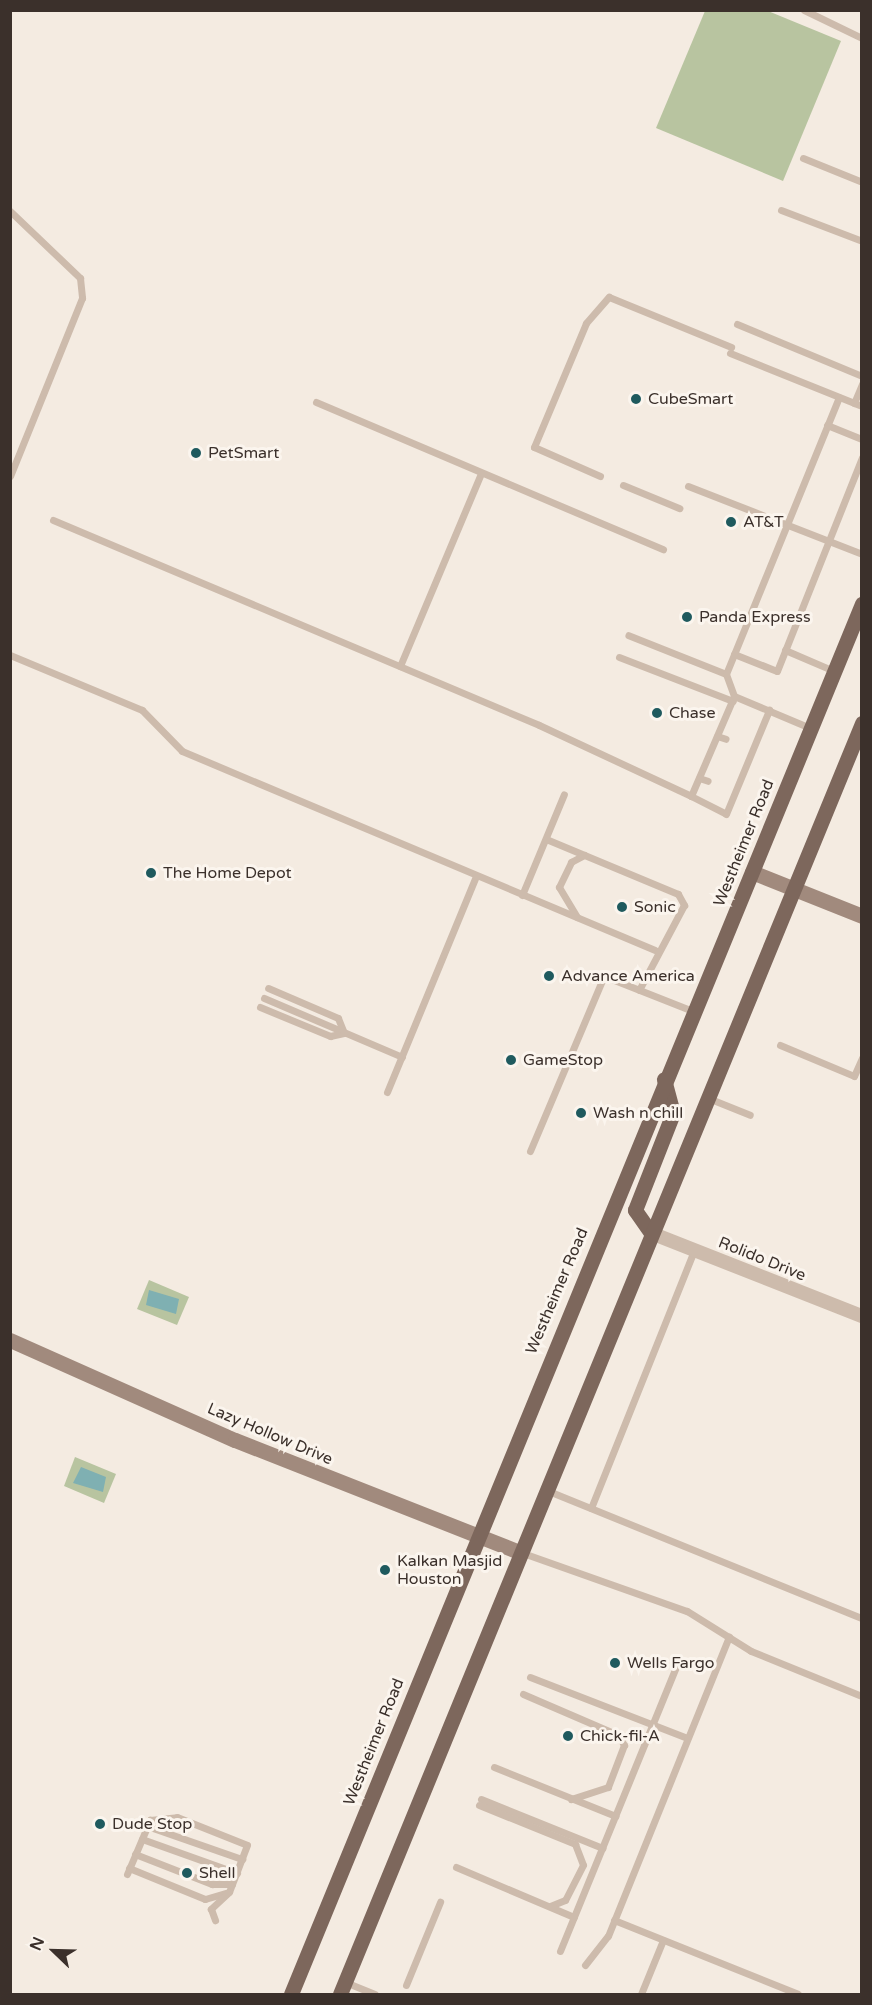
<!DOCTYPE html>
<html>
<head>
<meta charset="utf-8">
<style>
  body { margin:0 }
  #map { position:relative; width:872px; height:2005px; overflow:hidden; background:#f4ebe1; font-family:"Varela Round",sans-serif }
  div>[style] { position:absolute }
  .green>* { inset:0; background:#b8c4a0 }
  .water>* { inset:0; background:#7fb0b2 }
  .lane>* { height:7px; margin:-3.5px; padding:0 3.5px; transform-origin:3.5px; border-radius:3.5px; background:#cdbbac }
  .street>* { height:14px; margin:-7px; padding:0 7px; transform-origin:7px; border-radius:7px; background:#cdbbac }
  .secondary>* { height:15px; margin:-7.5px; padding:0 7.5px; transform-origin:7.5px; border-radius:7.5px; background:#a18a7d }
  .primary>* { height:15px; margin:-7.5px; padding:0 7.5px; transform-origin:7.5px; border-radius:7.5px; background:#7d675c }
  .dots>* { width:16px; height:16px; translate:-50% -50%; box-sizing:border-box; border:3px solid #fbf5ee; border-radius:50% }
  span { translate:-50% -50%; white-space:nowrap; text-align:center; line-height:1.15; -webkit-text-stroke:6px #fbf5ee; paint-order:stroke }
  .poi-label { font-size:16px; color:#3b302b }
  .left { translate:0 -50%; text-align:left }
  .street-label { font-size:16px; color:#3b302b }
  .frame { position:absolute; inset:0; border:12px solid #3b302b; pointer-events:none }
  .north { position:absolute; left:24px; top:1921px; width:60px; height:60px; -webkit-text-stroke:4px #fbf5ee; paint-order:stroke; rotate:293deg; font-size:16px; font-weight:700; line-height:24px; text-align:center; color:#3b302b }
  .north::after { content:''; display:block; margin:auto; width:21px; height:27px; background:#3b302b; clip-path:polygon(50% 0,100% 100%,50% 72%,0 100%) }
</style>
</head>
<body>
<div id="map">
  <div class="green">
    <div style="clip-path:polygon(705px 11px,768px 11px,841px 41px,783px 181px,656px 128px)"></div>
    <div style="clip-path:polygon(149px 1280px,189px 1297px,177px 1325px,137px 1309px)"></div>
    <div style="clip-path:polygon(75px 1457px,116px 1474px,104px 1503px,64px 1486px)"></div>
  </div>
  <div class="water">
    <div style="clip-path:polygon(149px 1290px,179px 1299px,176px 1314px,146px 1305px)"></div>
    <div style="clip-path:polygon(81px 1467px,106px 1477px,103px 1492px,73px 1483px)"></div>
  </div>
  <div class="lane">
    <div style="left:804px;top:10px;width:64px;rotate:25.8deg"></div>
    <div style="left:803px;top:158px;width:64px;rotate:22.1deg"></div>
    <div style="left:781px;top:210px;width:87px;rotate:20.9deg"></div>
    <div style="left:10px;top:211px;width:97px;rotate:43.7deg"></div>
    <div style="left:80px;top:278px;width:20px;rotate:84deg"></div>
    <div style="left:82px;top:298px;width:192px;rotate:112deg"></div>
    <div style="left:737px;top:324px;width:135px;rotate:22.6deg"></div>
    <div style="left:730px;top:353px;width:142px;rotate:21.9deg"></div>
    <div style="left:316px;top:402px;width:377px;rotate:23deg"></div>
    <div style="left:854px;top:403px;width:21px;rotate:-67deg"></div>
    <div style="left:827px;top:425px;width:38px;rotate:22deg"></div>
    <div style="left:600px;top:476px;width:72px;rotate:-156.3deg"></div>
    <div style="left:534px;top:447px;width:134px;rotate:-67.2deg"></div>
    <div style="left:586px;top:323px;width:35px;rotate:-49deg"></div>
    <div style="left:609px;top:297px;width:132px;rotate:22.3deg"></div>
    <div style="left:623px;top:485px;width:61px;rotate:22.3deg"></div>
    <div style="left:688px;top:486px;width:187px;rotate:21.3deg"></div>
    <div style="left:53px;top:520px;width:527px;rotate:22.87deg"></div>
    <div style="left:539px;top:725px;width:168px;rotate:25deg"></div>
    <div style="left:691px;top:796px;width:109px;rotate:-66.7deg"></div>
    <div style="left:734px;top:696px;width:23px;rotate:-110deg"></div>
    <div style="left:726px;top:674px;width:105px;rotate:-158.3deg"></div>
    <div style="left:785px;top:650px;width:53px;rotate:23.2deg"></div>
    <div style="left:734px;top:654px;width:46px;rotate:21.6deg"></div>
    <div style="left:777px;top:671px;width:230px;rotate:-68.3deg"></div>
    <div style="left:10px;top:655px;width:143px;rotate:22.6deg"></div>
    <div style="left:142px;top:710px;width:57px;rotate:45.7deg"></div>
    <div style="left:182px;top:751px;width:513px;rotate:22.82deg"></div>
    <div style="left:619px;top:657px;width:122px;rotate:21.1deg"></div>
    <div style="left:400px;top:666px;width:209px;rotate:-67.2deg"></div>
    <div style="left:726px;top:674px;width:299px;rotate:-67.8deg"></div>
    <div style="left:734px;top:696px;width:82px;rotate:22.8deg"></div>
    <div style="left:717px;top:736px;width:9px;rotate:18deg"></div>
    <div style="left:699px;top:778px;width:9px;rotate:18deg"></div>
    <div style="left:691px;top:796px;width:39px;rotate:27deg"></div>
    <div style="left:726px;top:814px;width:113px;rotate:-67.5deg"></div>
    <div style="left:546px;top:839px;width:143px;rotate:22.6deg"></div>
    <div style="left:678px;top:894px;width:13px;rotate:61deg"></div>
    <div style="left:684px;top:905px;width:96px;rotate:117.9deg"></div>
    <div style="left:522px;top:895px;width:109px;rotate:-67.4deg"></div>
    <div style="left:577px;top:917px;width:35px;rotate:-121deg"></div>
    <div style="left:559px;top:887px;width:28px;rotate:-64deg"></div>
    <div style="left:571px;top:862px;width:15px;rotate:-28deg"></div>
    <div style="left:264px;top:998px;width:150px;rotate:23.1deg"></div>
    <div style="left:260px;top:1007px;width:76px;rotate:22.5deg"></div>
    <div style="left:330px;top:1036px;width:14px;rotate:-12deg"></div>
    <div style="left:344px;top:1033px;width:16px;rotate:-112deg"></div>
    <div style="left:338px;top:1018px;width:76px;rotate:-156.8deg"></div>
    <div style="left:780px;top:1045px;width:80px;rotate:22.7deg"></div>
    <div style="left:854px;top:1076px;width:20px;rotate:-66deg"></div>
    <div style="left:387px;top:1092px;width:234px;rotate:-67.6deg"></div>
    <div style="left:708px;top:1098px;width:45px;rotate:22deg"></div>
    <div style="left:530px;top:1151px;width:190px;rotate:-67.1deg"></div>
    <div style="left:604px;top:976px;width:96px;rotate:21.5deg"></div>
    <div style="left:546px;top:1490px;width:341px;rotate:22.1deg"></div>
    <div style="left:591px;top:1508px;width:278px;rotate:-68.2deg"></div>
    <div style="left:520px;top:1552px;width:177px;rotate:19.5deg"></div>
    <div style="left:687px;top:1611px;width:75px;rotate:32deg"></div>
    <div style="left:751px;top:1651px;width:120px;rotate:22.1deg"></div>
    <div style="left:530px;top:1677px;width:168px;rotate:21.2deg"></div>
    <div style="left:523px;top:1694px;width:103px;rotate:23.3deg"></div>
    <div style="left:618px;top:1735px;width:12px;rotate:59deg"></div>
    <div style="left:624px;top:1745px;width:45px;rotate:110.9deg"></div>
    <div style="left:608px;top:1787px;width:39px;rotate:162deg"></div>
    <div style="left:494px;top:1767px;width:131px;rotate:22deg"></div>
    <div style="left:481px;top:1799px;width:131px;rotate:22deg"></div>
    <div style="left:479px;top:1805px;width:104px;rotate:22.1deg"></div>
    <div style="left:575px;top:1844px;width:22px;rotate:69deg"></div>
    <div style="left:583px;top:1865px;width:39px;rotate:117deg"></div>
    <div style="left:565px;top:1900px;width:16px;rotate:158deg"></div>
    <div style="left:147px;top:1826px;width:101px;rotate:19.2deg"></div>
    <div style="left:142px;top:1839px;width:101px;rotate:19.7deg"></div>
    <div style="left:135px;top:1854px;width:83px;rotate:21.3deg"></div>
    <div style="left:212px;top:1884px;width:20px"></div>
    <div style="left:456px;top:1867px;width:128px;rotate:23deg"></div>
    <div style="left:129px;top:1868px;width:82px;rotate:22.2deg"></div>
    <div style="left:205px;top:1899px;width:22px;rotate:-16deg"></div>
    <div style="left:127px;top:1874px;width:59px;rotate:-66.9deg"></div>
    <div style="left:150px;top:1820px;width:27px;rotate:-6deg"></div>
    <div style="left:177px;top:1817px;width:75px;rotate:21.8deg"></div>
    <div style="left:247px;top:1845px;width:50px;rotate:111deg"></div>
    <div style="left:229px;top:1892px;width:25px;rotate:137deg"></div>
    <div style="left:211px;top:1909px;width:12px;rotate:70deg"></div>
    <div style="left:614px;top:1920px;width:198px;rotate:21.9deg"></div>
    <div style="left:560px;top:1951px;width:315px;rotate:-67.8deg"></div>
    <div style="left:585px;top:1965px;width:37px;rotate:-52deg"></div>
    <div style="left:608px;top:1936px;width:323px;rotate:-68deg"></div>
    <div style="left:345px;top:1982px;width:32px;rotate:22deg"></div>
    <div style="left:406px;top:1985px;width:90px;rotate:-67.7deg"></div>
    <div style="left:641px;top:1994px;width:58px;rotate:-67.8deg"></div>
  </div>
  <div class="street">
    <div style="left:651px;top:1233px;width:227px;rotate:21.5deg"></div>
  </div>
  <div class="secondary">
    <div style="left:752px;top:872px;width:118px;rotate:21.8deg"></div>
    <div style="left:10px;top:1340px;width:246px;rotate:24deg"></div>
    <div style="left:235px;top:1440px;width:306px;rotate:21.5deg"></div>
  </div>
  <div class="primary">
    <div style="left:651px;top:1233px;width:28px;rotate:-125deg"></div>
    <div style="left:635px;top:1210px;width:104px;rotate:-68.6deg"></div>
    <div style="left:673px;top:1113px;width:35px;rotate:-105deg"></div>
    <div style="left:291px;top:1994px;width:1503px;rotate:-67.67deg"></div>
    <div style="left:340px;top:1994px;width:1374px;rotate:-67.67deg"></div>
  </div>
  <div class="dots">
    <div style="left:636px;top:399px;background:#1f5a5e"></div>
    <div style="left:196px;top:453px;background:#1f5a5e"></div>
    <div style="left:731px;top:522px;background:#1f5a5e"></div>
    <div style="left:687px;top:617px;background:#1f5a5e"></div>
    <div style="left:657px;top:713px;background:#1f5a5e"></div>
    <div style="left:151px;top:873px;background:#1f5a5e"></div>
    <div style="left:622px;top:907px;background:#1f5a5e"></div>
    <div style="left:549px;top:976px;background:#1f5a5e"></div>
    <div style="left:511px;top:1060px;background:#1f5a5e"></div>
    <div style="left:581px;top:1113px;background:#1f5a5e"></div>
    <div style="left:385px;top:1570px;background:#1f5a5e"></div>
    <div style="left:615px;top:1663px;background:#1f5a5e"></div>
    <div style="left:568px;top:1736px;background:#1f5a5e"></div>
    <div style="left:100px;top:1824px;background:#1f5a5e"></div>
    <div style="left:187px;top:1873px;background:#1f5a5e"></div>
  </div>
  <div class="poi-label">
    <span class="left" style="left:648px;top:399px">CubeSmart</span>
    <span class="left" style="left:208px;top:453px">PetSmart</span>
    <span class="left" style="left:743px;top:522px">AT&amp;T</span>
    <span class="left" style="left:699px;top:617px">Panda Express</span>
    <span class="left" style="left:669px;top:713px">Chase</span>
    <span class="left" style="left:163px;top:873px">The Home Depot</span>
    <span class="left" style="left:634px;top:907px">Sonic</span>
    <span class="left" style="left:561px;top:976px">Advance America</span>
    <span class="left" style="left:523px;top:1060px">GameStop</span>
    <span class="left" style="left:593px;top:1113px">Wash n chill</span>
    <span class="left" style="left:397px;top:1570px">Kalkan Masjid<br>Houston</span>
    <span class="left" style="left:627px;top:1663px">Wells Fargo</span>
    <span class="left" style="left:580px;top:1736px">Chick-fil-A</span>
    <span class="left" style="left:112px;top:1824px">Dude Stop</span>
    <span class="left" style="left:199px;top:1873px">Shell</span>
  </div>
  <div class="street-label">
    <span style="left:744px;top:843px;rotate:-68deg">Westheimer Road</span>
    <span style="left:762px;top:1259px;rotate:22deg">Rolido Drive</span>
    <span style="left:557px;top:1291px;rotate:-67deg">Westheimer Road</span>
    <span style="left:270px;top:1434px;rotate:23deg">Lazy Hollow Drive</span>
    <span style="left:374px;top:1742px;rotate:-68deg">Westheimer Road</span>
  </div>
  <div class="frame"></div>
  <div class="north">N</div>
</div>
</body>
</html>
